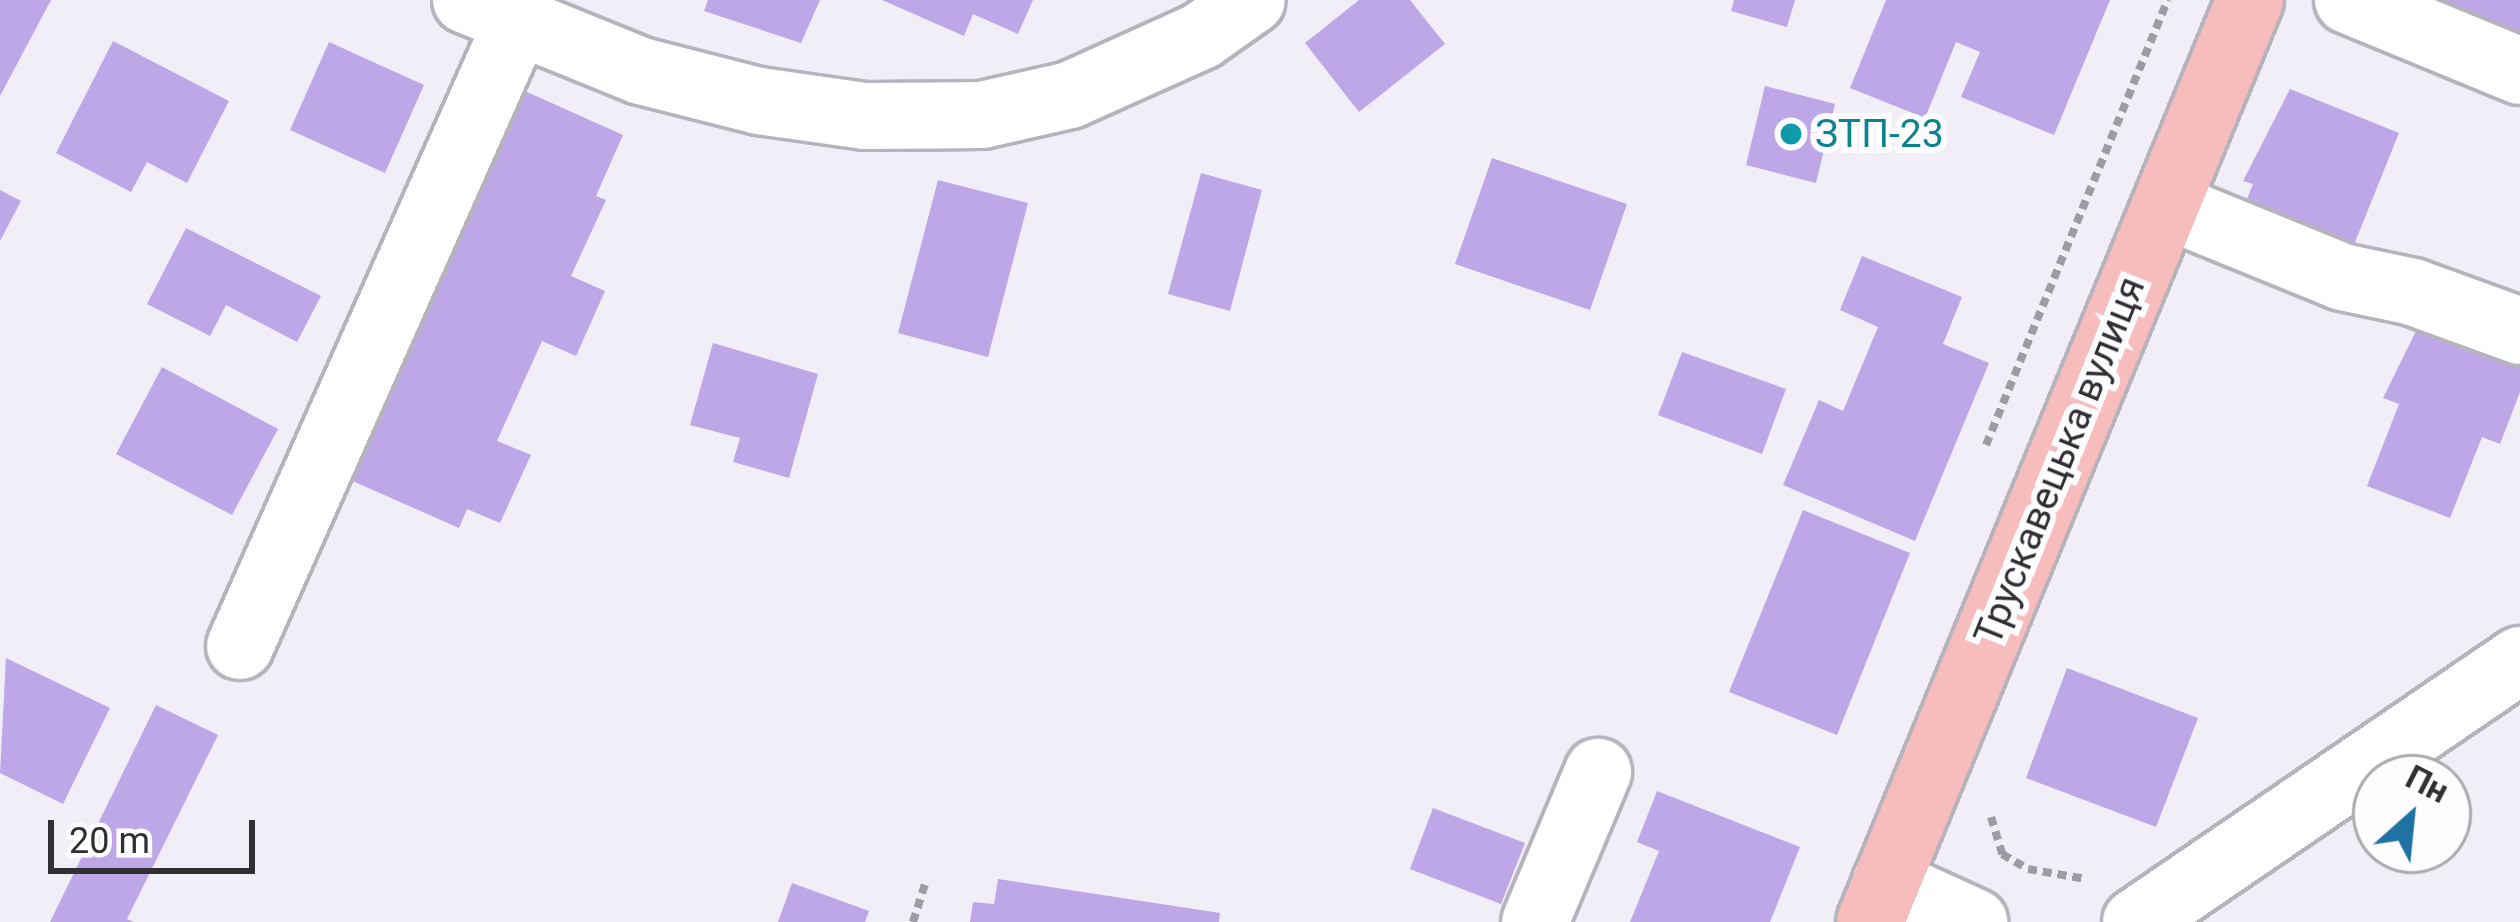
<!DOCTYPE html>
<html>
<head>
<meta charset="utf-8">
<style>
  body { margin:0 }
  #map { position:relative; width:2520px; height:922px; overflow:hidden; background:#f1eef8; font-family:Roboto,sans-serif }
  div>[style] { position:absolute }
  .building>* { inset:0; background:#bda7e7 }
  .path>* { height:8px; margin-top:-4px; transform-origin:0; background:repeating-linear-gradient(90deg,#9e9ba3 0 9px,transparent 0 15px) }
  .roads { filter:drop-shadow(3px 0 #b6b3bd) drop-shadow(-3px 0 #b6b3bd) drop-shadow(0 3px #b6b3bd) drop-shadow(0 -3px #b6b3bd) }
  .minor>* { height:66px; margin:-33px; padding:0 33px; transform-origin:33px; border-radius:33px; background:#fff }
  .major>* { height:66px; margin:-33px; padding:0 33px; transform-origin:33px; border-radius:33px; background:#f7bcbc }
  .dots>* { width:33px; height:33px; translate:-50% -50%; box-sizing:border-box; border:6px solid #fdfdff; border-radius:50% }
  span { translate:-50% -50%; white-space:nowrap; text-align:center; line-height:1.15; -webkit-text-stroke:12px #fdfdff; paint-order:stroke }
  .culture-label { font-size:39px; color:#0d838f }
  .left { translate:0 -50%; text-align:left }
  .street-label { font-size:39px; color:#302f33 }
  .north { position:absolute; left:2352px; top:754px; width:120px; height:120px; box-sizing:border-box; background:#fdfdff; border:3px solid #ababad; border-radius:50%; rotate:27deg; font-size:33px; font-weight:700; line-height:48px; text-align:center; color:#302f33 }
  .north::after { content:''; display:block; margin:auto; width:42px; height:54px; background:#1e73a3; clip-path:polygon(50% 0,100% 100%,50% 72%,0 100%) }
  .scale { position:absolute; left:48px; top:820px; width:207px; height:54px; box-sizing:border-box; border:6px solid #302f33; border-top:0; padding-left:15px; font-size:36px; line-height:42px; white-space:nowrap; color:#302f33; -webkit-text-stroke:9px #fdfdff; paint-order:stroke }
</style>
</head>
<body>
<div id="map">
  <div class="building">
    <div style="clip-path:polygon(0 0,51px 0,0 96px)"></div>
    <div style="clip-path:polygon(708px 0,820px 0,801px 43px,704px 11px)"></div>
    <div style="clip-path:polygon(882px 0,1033px 0,1018px 34px,973px 14px,964px 36px)"></div>
    <div style="clip-path:polygon(1359px 0,1410px 0,1445px 44px,1359px 112px,1305px 43px)"></div>
    <div style="clip-path:polygon(1734px 0,1795px 0,1787px 27px,1731px 11px)"></div>
    <div style="clip-path:polygon(1886px 0,2110px 0,2054px 135px,1961px 97px,1980px 52px,1956px 42px,1925px 118px,1850px 88px)"></div>
    <div style="clip-path:polygon(2439px 0,2520px 0,2520px 34px)"></div>
    <div style="clip-path:polygon(113px 41px,229px 101px,187px 183px,147px 162px,131px 192px,56px 153px)"></div>
    <div style="clip-path:polygon(329px 42px,424px 85px,385px 173px,290px 130px)"></div>
    <div style="clip-path:polygon(1765px 86px,1835px 104px,1816px 183px,1746px 165px)"></div>
    <div style="clip-path:polygon(516px 87px,623px 135px,596px 196px,606px 200px,571px 276px,605px 291px,576px 356px,542px 341px,497px 441px,531px 455px,500px 523px,467px 509px,459px 528px,341px 476px)"></div>
    <div style="clip-path:polygon(2290px 89px,2399px 133px,2347px 262px,2239px 219px,2253px 184px,2243px 181px)"></div>
    <div style="clip-path:polygon(1492px 158px,1627px 204px,1590px 310px,1455px 264px)"></div>
    <div style="clip-path:polygon(1201px 173px,1262px 190px,1230px 311px,1168px 294px)"></div>
    <div style="clip-path:polygon(938px 180px,1028px 203px,988px 357px,898px 333px)"></div>
    <div style="clip-path:polygon(0 190px,21px 201px,0 241px)"></div>
    <div style="clip-path:polygon(186px 228px,321px 296px,297px 342px,226px 305px,210px 336px,147px 304px)"></div>
    <div style="clip-path:polygon(1862px 256px,1962px 297px,1943px 344px,1989px 363px,1915px 541px,1783px 485px,1819px 400px,1843px 411px,1878px 327px,1840px 310px)"></div>
    <div style="clip-path:polygon(2420px 323px,2520px 345px,2520px 392px,2500px 444px,2482px 437px,2450px 518px,2367px 486px,2399px 404px,2383px 398px)"></div>
    <div style="clip-path:polygon(713px 343px,818px 374px,789px 478px,733px 462px,740px 438px,690px 425px)"></div>
    <div style="clip-path:polygon(1682px 352px,1786px 389px,1762px 454px,1658px 415px)"></div>
    <div style="clip-path:polygon(162px 367px,278px 429px,232px 515px,116px 454px)"></div>
    <div style="clip-path:polygon(1803px 510px,1910px 553px,1837px 735px,1729px 692px)"></div>
    <div style="clip-path:polygon(6px 658px,110px 708px,63px 804px,0 773px)"></div>
    <div style="clip-path:polygon(2067px 668px,2198px 718px,2156px 827px,2026px 778px)"></div>
    <div style="clip-path:polygon(156px 705px,218px 735px,127px 919px,134px 922px,50px 922px)"></div>
    <div style="clip-path:polygon(1657px 791px,1800px 847px,1770px 922px,1630px 922px,1659px 851px,1637px 842px)"></div>
    <div style="clip-path:polygon(1433px 808px,1525px 843px,1501px 904px,1410px 869px)"></div>
    <div style="clip-path:polygon(998px 879px,1220px 913px,1219px 922px,970px 922px,973px 902px,994px 904px)"></div>
    <div style="clip-path:polygon(792px 883px,869px 911px,865px 922px,778px 922px)"></div>
  </div>
  <div class="path">
    <div style="left:1986px;top:445px;width:481px;rotate:-67.8deg"></div>
    <div style="left:1991px;top:817px;width:39px;rotate:73deg"></div>
    <div style="left:2002px;top:854px;width:30px;rotate:30deg"></div>
    <div style="left:2028px;top:869px;width:59px;rotate:9.8deg"></div>
    <div style="left:913px;top:922px;width:43px;rotate:-72.4deg"></div>
  </div>
  <div class="roads">
    <div class="minor">
      <div style="left:466px;top:0;width:189px;rotate:22.1deg"></div>
      <div style="left:641px;top:71px;width:122px;rotate:14.3deg"></div>
      <div style="left:759px;top:101px;width:106px;rotate:8.1deg"></div>
      <div style="left:864px;top:116px;width:118px;rotate:-0.5deg"></div>
      <div style="left:982px;top:115px;width:90px;rotate:-12.8deg"></div>
      <div style="left:1070px;top:95px;width:144px;rotate:-24.2deg"></div>
      <div style="left:1201px;top:36px;width:62px;rotate:-35.2deg"></div>
      <div style="left:2348px;top:0;width:186px;rotate:22.4deg"></div>
      <div style="left:2166px;top:205px;width:190px;rotate:22.2deg"></div>
      <div style="left:2342px;top:277px;width:73px;rotate:11.9deg"></div>
      <div style="left:2413px;top:292px;width:114px;rotate:20deg"></div>
      <div style="left:240px;top:646px;width:682px;rotate:-66.03deg"></div>
      <div style="left:1886px;top:882px;width:97px;rotate:24.4deg"></div>
      <div style="left:1535px;top:922px;width:163px;rotate:-67.2deg"></div>
      <div style="left:2136px;top:922px;width:465px;rotate:-34.3deg"></div>
    </div>
    <div class="major">
      <div style="left:1870px;top:922px;width:997px;rotate:-67.6deg"></div>
    </div>
  </div>
  <div class="dots">
    <div style="left:1791px;top:134px;background:#0f9aa8"></div>
  </div>
  <div class="culture-label">
    <span class="left" style="left:1815px;top:134px">ЗТП-23</span>
  </div>
  <div class="street-label">
    <span style="left:2060px;top:461px;rotate:-68deg">Трускавецька вулиця</span>
  </div>
  <div class="north">Пн</div>
  <div class="scale">20 m</div>
</div>
</body>
</html>
